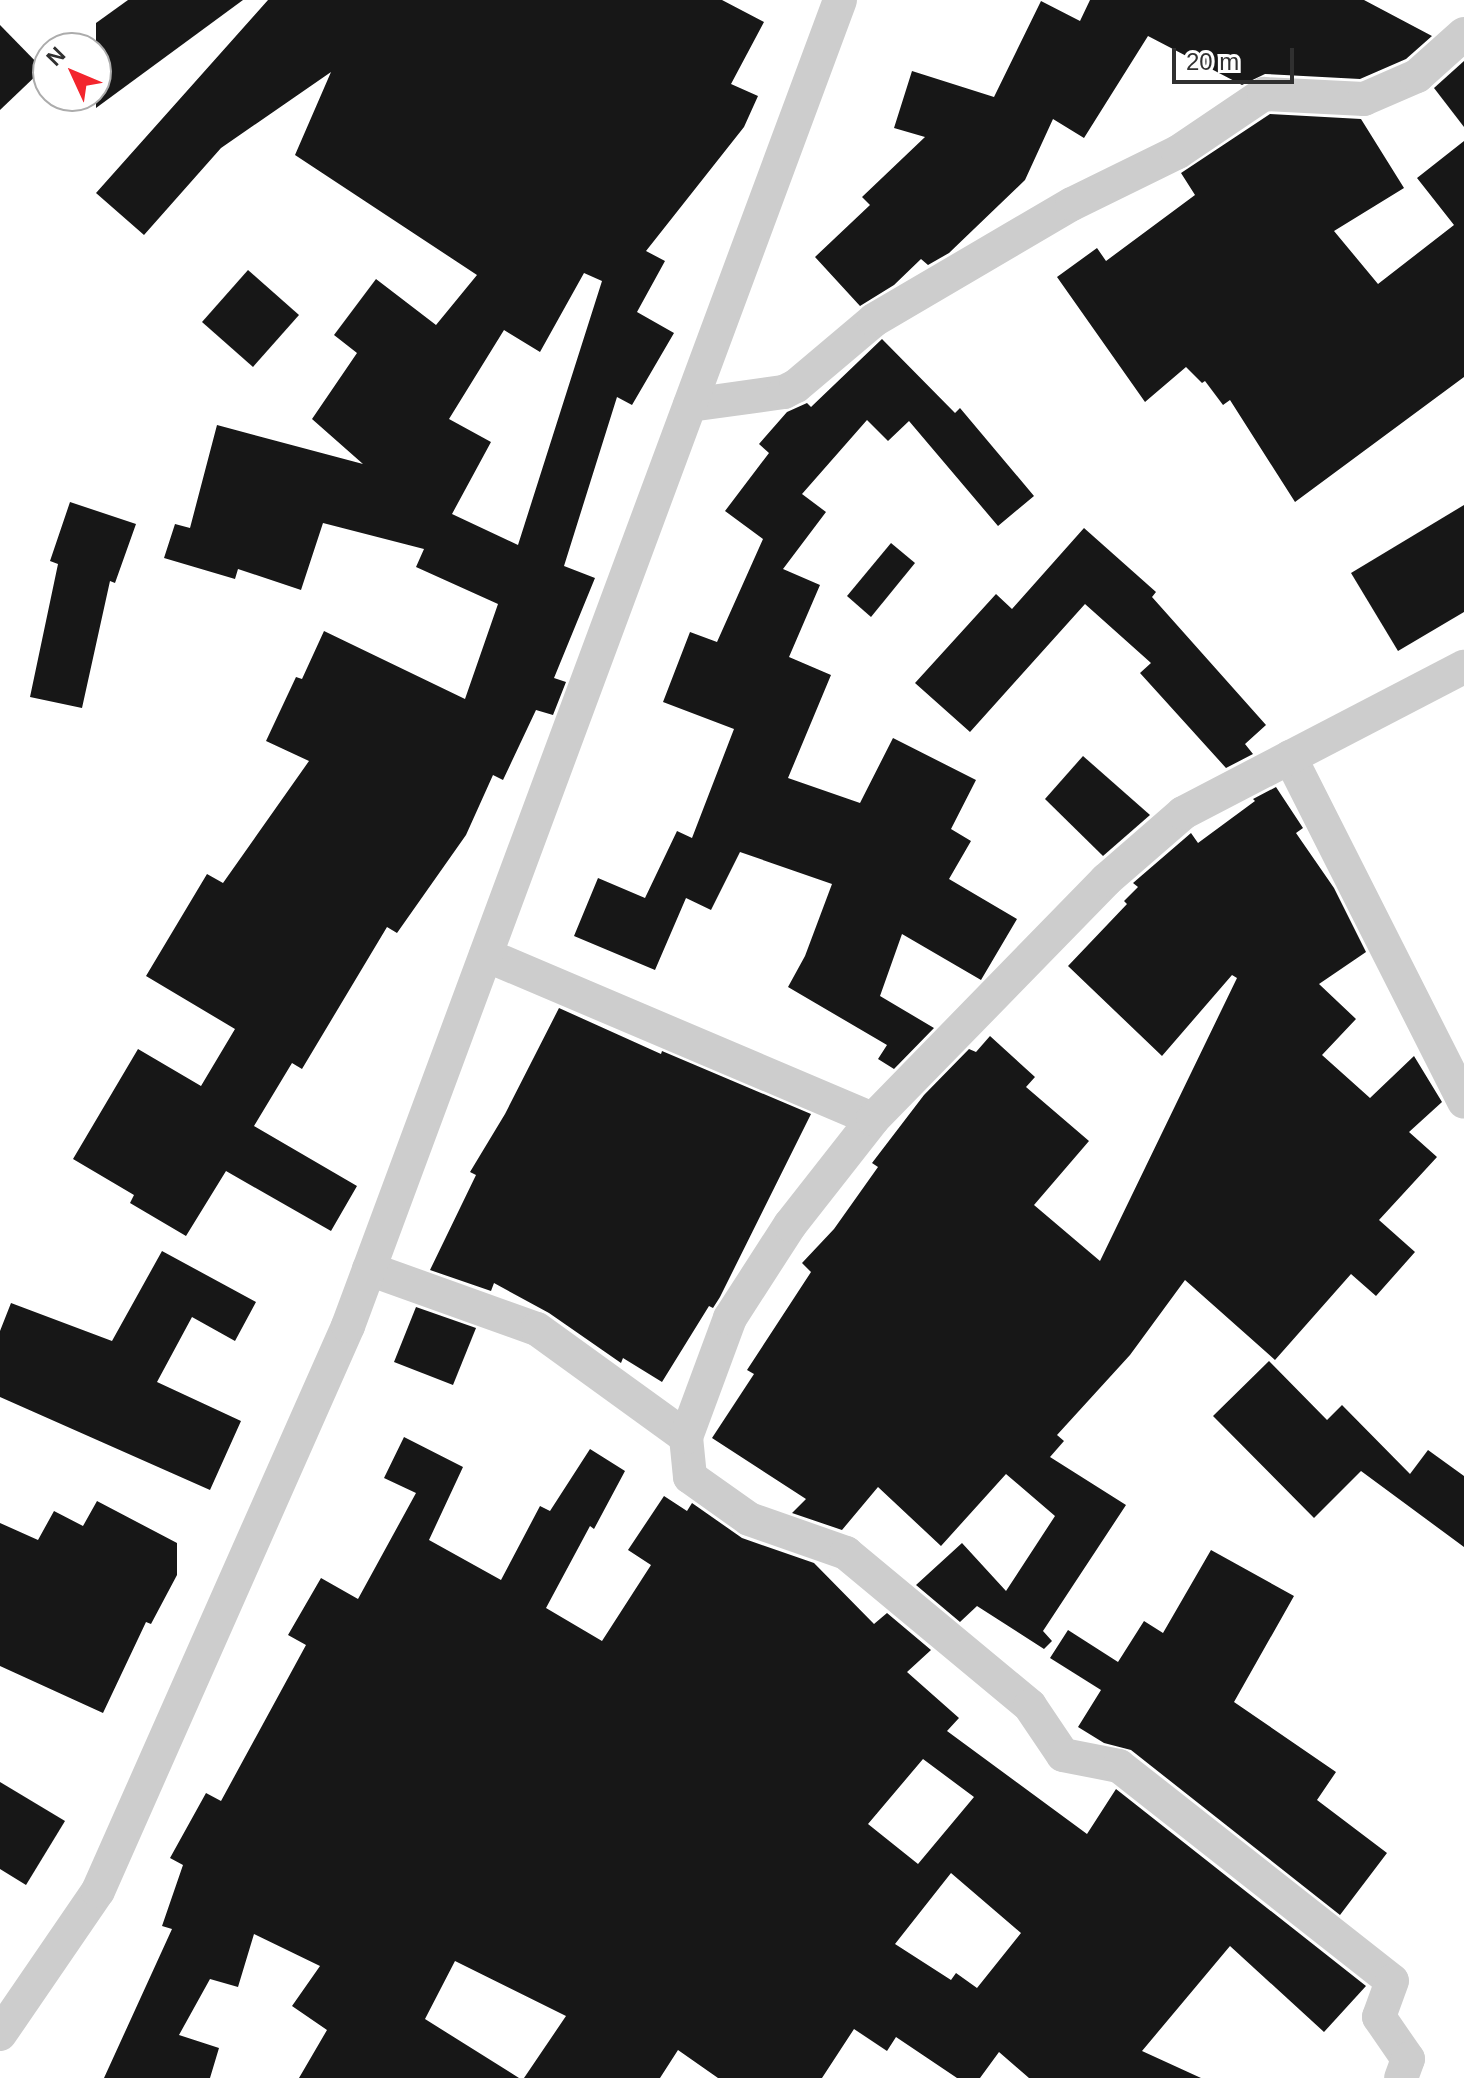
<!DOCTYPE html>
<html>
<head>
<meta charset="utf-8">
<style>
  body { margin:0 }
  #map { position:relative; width:1464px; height:2078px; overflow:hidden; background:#fff; font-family:Helvetica,sans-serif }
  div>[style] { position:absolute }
  .building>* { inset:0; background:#171717 }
  .street>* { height:34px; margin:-17px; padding:0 17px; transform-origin:17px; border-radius:17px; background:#cdcdcd }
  span { translate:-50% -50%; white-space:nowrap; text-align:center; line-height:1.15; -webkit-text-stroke:8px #fff; paint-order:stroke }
  .north { position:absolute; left:32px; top:32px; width:80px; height:80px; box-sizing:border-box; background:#fff; border:2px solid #acacac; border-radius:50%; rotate:314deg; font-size:22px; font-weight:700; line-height:32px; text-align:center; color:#303030 }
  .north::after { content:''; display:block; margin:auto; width:28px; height:36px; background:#f3252d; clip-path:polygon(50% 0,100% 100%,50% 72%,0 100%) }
  .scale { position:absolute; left:1172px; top:48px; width:122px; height:36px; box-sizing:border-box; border:4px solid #303030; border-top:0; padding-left:10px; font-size:24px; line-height:28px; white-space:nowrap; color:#303030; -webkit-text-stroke:6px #fff; paint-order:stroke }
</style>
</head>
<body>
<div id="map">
  <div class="building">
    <div style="clip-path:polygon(128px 0,243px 0,96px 108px,96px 23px)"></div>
    <div style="clip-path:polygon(evenodd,268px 0,722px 0,764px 22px,731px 84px,758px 96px,744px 127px,646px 251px,665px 261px,637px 312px,674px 333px,632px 405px,617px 397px,564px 566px,595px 578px,554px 678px,566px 682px,553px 715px,536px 710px,503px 780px,493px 775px,466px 835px,397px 933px,387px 927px,302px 1069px,292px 1063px,254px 1126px,357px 1186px,331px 1231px,226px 1171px,186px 1236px,130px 1203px,134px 1195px,73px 1159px,138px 1049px,201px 1086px,235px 1029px,146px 976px,207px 874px,223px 883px,309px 761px,266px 741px,296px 677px,302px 679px,324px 631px,465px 699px,498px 604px,416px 567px,424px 549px,323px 523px,301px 590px,238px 569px,235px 579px,164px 558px,175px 524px,190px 528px,217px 425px,363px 464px,312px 419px,357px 353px,334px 335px,376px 279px,436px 325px,477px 275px,295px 155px,331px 72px,221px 148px,144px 235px,96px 193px,268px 0,584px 273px,602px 281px,518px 545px,452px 514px,491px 442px,449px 419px,504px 330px,540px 352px,584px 273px)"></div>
    <div style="clip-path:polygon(1090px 0,1364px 0,1432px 36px,1406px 59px,1360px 79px,1265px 74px,1242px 85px,1148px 36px,1084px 138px,1053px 119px,1025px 180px,949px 253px,928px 265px,921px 259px,894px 285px,860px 306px,815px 257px,870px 205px,862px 197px,925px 137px,894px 128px,912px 71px,994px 97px,1041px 1px,1080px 21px)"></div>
    <div style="clip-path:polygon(0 25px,43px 69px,0 110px)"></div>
    <div style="clip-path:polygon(1464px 61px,1464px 127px,1434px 88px)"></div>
    <div style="clip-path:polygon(1270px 114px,1361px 119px,1404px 188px,1334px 231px,1378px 284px,1454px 225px,1417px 178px,1464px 141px,1464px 377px,1295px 502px,1230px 400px,1223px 405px,1205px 381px,1202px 383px,1186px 367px,1145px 402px,1057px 277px,1097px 248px,1106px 261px,1195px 195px,1181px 173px)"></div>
    <div style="clip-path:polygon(248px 270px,299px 315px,253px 367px,202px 322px)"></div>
    <div style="clip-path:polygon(882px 339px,955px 413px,960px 408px,1034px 496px,998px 526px,909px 421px,888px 441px,867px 420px,802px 494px,826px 512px,783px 569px,820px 585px,789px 657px,831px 675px,788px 778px,860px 803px,893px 738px,976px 780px,951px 829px,971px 841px,949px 879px,1017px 919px,981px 980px,902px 934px,880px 996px,934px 1028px,894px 1069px,878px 1059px,887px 1045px,788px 987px,805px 956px,832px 884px,740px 852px,711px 910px,686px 898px,655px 970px,574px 936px,598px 878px,645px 898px,677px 831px,692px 838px,734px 729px,663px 702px,690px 632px,717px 642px,763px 539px,725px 511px,769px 453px,759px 444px,787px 412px,807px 403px,811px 407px)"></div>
    <div style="clip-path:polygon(70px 502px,136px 524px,115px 583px,110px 581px,82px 708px,30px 697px,58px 564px,50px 561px)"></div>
    <div style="clip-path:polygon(1464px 505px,1464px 612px,1398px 651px,1351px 573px)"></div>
    <div style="clip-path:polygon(1084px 528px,1156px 592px,1152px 597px,1266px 725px,1245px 744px,1253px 754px,1226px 768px,1140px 673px,1151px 663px,1085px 604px,970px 732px,915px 683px,996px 594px,1012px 609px)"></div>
    <div style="clip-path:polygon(891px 543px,915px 563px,871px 617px,847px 596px)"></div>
    <div style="clip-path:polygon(1083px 756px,1150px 815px,1103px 856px,1045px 799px)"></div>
    <div style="clip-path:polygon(1276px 787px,1303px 828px,1296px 833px,1334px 888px,1366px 952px,1319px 984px,1356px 1019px,1322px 1055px,1370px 1098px,1414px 1056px,1442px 1102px,1409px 1132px,1437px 1157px,1379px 1220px,1415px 1252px,1376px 1296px,1351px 1274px,1275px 1360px,1185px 1280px,1130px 1355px,1057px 1435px,1064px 1441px,1050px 1457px,1126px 1505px,1043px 1631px,1052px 1641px,1044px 1649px,977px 1606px,960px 1622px,916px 1585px,962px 1543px,1006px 1591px,1055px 1516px,1006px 1474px,941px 1546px,878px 1487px,842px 1530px,792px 1513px,806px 1499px,712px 1438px,754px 1374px,747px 1370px,811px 1272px,802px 1263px,834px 1229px,878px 1167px,872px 1163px,924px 1095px,969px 1049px,976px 1052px,990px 1036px,1035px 1077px,1026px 1087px,1089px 1141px,1034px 1205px,1100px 1261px,1237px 978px,1232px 975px,1162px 1056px,1068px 966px,1127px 904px,1124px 901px,1138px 887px,1133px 883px,1191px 833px,1198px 843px,1255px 801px,1253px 799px)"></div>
    <div style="clip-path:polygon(559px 1008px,661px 1054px,662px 1051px,811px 1114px,720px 1297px,713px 1308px,709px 1306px,662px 1382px,623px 1358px,621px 1363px,549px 1313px,494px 1283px,491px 1291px,430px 1270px,476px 1175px,470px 1172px,505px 1114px)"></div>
    <div style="clip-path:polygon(162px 1251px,256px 1302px,235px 1341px,192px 1317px,157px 1382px,241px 1421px,210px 1490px,0 1397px,0 1331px,11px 1303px,112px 1341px)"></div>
    <div style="clip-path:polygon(416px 1307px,476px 1328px,453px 1385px,394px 1362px)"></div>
    <div style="clip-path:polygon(1269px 1361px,1327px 1420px,1342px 1405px,1410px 1474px,1428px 1450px,1464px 1476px,1464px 1547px,1361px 1471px,1314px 1518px,1213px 1416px)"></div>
    <div style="clip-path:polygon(evenodd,404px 1437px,463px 1467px,429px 1540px,501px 1580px,540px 1506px,550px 1511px,590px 1449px,625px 1471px,594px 1529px,590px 1526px,546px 1608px,602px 1641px,651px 1565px,628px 1550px,664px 1496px,687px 1511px,692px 1503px,742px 1538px,814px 1563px,874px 1624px,887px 1613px,931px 1650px,907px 1672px,959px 1718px,947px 1731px,1087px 1834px,1116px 1789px,1366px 1986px,1324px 2032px,1230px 1946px,1142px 2051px,1201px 2078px,1029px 2078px,999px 2052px,980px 2078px,957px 2078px,896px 2037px,887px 2051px,854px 2029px,822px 2078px,718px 2078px,678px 2050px,660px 2078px,524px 2078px,566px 2016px,455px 1961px,425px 2019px,519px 2078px,299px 2078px,327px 2030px,292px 2006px,320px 1966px,254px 1934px,238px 1987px,210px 1979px,179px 2035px,219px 2048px,210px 2078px,104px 2078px,172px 1929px,162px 1926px,183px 1865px,170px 1858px,206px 1793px,221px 1801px,306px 1645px,288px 1635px,321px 1578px,358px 1599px,416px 1493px,384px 1478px,404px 1437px,923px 1759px,974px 1797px,918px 1864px,868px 1824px,923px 1759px,404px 1437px,951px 1873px,1021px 1933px,977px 1988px,956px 1973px,951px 1980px,895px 1944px,951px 1873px)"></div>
    <div style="clip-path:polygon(97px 1501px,177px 1543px,177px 1575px,151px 1624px,146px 1622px,103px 1713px,0 1666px,0 1523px,38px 1540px,54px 1511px,83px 1526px)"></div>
    <div style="clip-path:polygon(1211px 1550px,1294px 1596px,1234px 1702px,1336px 1772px,1317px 1800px,1387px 1853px,1340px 1915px,1131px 1750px,1104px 1743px,1078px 1727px,1101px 1690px,1050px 1658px,1068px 1630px,1118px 1662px,1144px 1621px,1163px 1633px)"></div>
    <div style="clip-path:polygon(0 1782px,65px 1821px,26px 1885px,0 1869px)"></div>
  </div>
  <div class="street">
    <div style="left:690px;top:405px;width:95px;rotate:-7.9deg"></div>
    <div style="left:784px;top:392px;width:13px;rotate:-27deg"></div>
    <div style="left:796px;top:386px;width:102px;rotate:-40.2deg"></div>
    <div style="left:874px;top:320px;width:229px;rotate:-30.4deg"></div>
    <div style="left:1072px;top:204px;width:118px;rotate:-26.1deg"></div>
    <div style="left:1178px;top:152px;width:104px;rotate:-34deg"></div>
    <div style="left:1264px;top:94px;width:100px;rotate:2.9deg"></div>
    <div style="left:1364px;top:99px;width:58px;rotate:-23.5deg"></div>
    <div style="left:1417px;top:76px;width:63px;rotate:-41.8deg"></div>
    <div style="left:1290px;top:757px;width:386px;rotate:63.2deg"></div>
    <div style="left:486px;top:955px;width:420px;rotate:23deg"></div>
    <div style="left:369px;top:1269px;width:178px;rotate:19.7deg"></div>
    <div style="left:537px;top:1329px;width:184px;rotate:35.9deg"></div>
    <div style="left:686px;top:1437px;width:40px;rotate:84.3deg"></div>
    <div style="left:690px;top:1477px;width:72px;rotate:35.4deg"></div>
    <div style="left:749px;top:1519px;width:103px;rotate:19.3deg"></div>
    <div style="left:846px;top:1553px;width:239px;rotate:39.7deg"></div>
    <div style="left:1030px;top:1706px;width:59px;rotate:56deg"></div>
    <div style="left:1063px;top:1755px;width:57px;rotate:11.1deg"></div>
    <div style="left:1119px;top:1766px;width:347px;rotate:38.2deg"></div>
    <div style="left:1392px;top:1981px;width:38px;rotate:110deg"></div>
    <div style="left:1379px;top:2017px;width:51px;rotate:55.4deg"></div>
    <div style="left:1408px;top:2059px;width:20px;rotate:110deg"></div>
    <div style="left:686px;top:1437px;width:127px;rotate:-69.7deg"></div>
    <div style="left:730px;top:1318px;width:111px;rotate:-57.2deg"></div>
    <div style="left:790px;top:1225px;width:135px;rotate:-51.9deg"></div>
    <div style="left:873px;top:1119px;width:334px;rotate:-45.7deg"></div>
    <div style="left:1106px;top:880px;width:102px;rotate:-41deg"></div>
    <div style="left:1183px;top:813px;width:317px;rotate:-27.5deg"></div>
    <div style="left:0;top:2034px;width:173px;rotate:-55.6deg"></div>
    <div style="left:98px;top:1891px;width:618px;rotate:-66.13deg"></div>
    <div style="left:348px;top:1326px;width:1414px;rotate:-69.64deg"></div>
  </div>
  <div class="north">N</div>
  <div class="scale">20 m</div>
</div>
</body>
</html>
